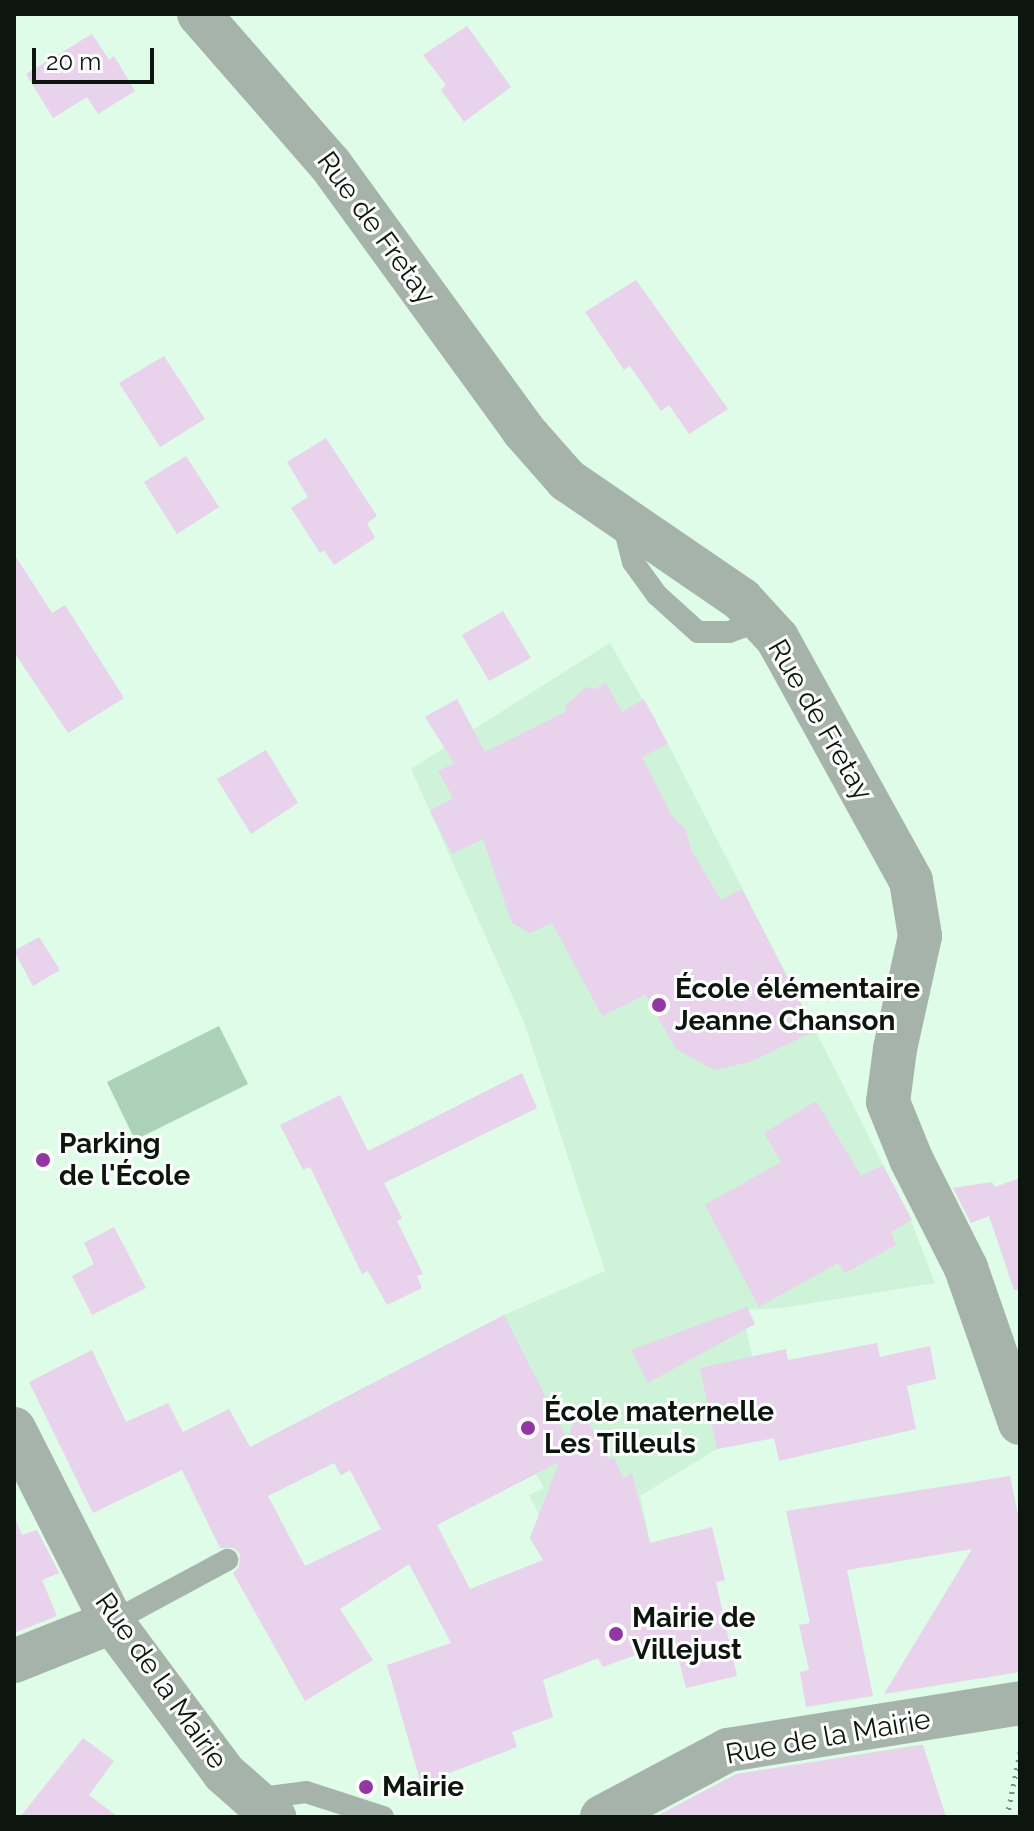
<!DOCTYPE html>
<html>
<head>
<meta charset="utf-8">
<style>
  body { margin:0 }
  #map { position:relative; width:1034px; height:1831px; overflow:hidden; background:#defce7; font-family:Raleway,sans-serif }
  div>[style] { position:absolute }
  .built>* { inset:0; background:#cef3d9 }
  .green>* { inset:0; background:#abd1b6 }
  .building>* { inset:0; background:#e8d2ec }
  .path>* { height:5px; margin-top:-2.5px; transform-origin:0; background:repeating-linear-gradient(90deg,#7d9183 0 2px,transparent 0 8px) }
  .service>* { height:22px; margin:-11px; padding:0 11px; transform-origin:11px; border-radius:11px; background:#a6b3aa }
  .minor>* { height:44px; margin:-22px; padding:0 22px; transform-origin:22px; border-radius:22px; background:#a6b3aa }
  .dots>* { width:22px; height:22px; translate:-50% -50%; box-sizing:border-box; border:4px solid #fff; border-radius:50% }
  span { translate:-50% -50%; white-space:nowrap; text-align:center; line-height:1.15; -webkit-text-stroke:6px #fff; paint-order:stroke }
  .street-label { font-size:28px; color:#0c160f }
  .poi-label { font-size:28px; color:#0c160f; font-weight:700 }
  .left { translate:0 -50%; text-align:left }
  .frame { position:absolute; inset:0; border:16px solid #0c160f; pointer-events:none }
  .scale { position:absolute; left:32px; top:48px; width:122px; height:36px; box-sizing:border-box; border:4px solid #0c160f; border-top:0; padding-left:10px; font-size:24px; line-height:28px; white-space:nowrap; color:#0c160f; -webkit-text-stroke:6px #fff; paint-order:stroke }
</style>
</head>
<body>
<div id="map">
  <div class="built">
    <div style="clip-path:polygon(610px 643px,668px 744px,840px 1079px,911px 1221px,935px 1283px,782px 1308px,742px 1310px,766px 1419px,774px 1438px,717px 1449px,640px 1496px,650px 1542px,639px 1547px,537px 1550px,530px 1538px,533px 1529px,544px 1524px,529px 1495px,544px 1488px,536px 1474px,459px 1513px,380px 1456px,341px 1475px,330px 1456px,311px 1475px,281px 1458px,269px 1437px,504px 1315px,605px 1271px,524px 1022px,411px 769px)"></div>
  </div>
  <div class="green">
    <div style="clip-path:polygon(219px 1026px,248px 1084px,135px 1140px,107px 1082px)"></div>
  </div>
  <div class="building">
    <div style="clip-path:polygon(467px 26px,511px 87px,464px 122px,441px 90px,446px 85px,423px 55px)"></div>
    <div style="clip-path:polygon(92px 34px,109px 60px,114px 56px,135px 91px,98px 114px,87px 97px,53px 118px,26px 74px)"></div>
    <div style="clip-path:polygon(636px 280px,728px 409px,689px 434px,669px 405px,661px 411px,630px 366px,624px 370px,585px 312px)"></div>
    <div style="clip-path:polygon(164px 356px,205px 419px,160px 447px,119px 383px)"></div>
    <div style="clip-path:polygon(326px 438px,377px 516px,367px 523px,375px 538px,334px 565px,324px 550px,320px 553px,291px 508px,308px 497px,287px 462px)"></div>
    <div style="clip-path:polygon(186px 456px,219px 507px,177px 534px,144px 482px)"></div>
    <div style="clip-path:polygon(14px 554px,52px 613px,65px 605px,124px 698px,68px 733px,14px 652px)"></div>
    <div style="clip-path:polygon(503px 611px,531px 658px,489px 681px,462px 635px)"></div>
    <div style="clip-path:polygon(606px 683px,622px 712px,644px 699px,668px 744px,642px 757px,672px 816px,686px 830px,691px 850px,721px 900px,742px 889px,815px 1031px,750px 1062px,714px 1070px,676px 1049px,645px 995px,602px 1016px,552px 923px,530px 933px,512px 923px,483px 839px,452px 854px,430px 811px,453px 798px,438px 771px,454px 763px,425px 717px,457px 699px,485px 752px,567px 711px,565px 706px,586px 687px,595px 689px)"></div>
    <div style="clip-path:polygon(266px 750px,298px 803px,251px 834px,217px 779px)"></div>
    <div style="clip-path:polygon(39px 937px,60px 970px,33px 986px,14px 951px)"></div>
    <div style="clip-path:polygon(522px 1073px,537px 1108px,384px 1183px,402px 1218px,397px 1221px,423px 1274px,417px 1276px,422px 1288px,387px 1305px,368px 1271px,362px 1274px,310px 1167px,303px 1170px,280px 1125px,340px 1095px,368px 1151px)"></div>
    <div style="clip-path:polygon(816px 1101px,861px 1176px,883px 1165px,912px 1220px,891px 1232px,896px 1245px,845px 1273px,838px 1263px,759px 1307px,705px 1205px,781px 1162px,764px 1133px)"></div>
    <div style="clip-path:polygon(1020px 1178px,1020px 1289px,1014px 1290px,989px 1216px,971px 1223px,953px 1188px,992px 1182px,995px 1187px)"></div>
    <div style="clip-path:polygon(114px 1227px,146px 1288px,92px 1315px,72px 1276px,94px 1264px,84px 1243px)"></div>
    <div style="clip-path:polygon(747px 1307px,755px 1324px,648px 1383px,631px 1350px)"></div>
    <div style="clip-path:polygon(evenodd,504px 1315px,567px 1439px,580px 1405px,608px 1459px,614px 1457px,623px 1478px,632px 1473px,650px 1543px,712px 1527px,725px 1580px,716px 1582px,737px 1676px,686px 1688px,674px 1641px,603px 1667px,598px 1658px,543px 1680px,553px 1717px,512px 1732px,517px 1747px,421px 1784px,387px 1665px,451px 1643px,409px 1564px,340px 1609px,373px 1660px,305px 1701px,233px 1573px,239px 1567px,240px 1554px,234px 1548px,220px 1548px,182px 1470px,93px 1513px,29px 1382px,92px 1350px,126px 1422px,168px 1403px,183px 1432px,229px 1409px,250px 1447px,504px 1315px,559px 1462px,530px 1538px,543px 1560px,470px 1589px,437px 1525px,559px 1462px,504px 1315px,334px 1463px,341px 1475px,350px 1470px,381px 1529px,305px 1566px,268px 1496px,334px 1463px)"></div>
    <div style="clip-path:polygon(877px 1343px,880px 1357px,930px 1346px,936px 1379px,907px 1386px,916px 1429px,779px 1461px,774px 1438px,717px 1449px,700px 1368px,786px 1349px,788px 1360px)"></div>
    <div style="clip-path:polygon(1010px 1476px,1020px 1524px,1020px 1672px,884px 1694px,972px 1549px,847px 1570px,873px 1696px,806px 1707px,800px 1672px,809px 1670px,799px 1625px,810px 1623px,786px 1511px)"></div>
    <div style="clip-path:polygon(14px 1515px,22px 1535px,37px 1530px,59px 1573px,42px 1580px,57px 1616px,14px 1633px)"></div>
    <div style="clip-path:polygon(83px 1738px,114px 1761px,89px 1795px,118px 1817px,20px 1817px)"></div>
    <div style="clip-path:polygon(919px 1745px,923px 1745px,946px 1817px,655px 1817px,736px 1774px)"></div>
  </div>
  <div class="path">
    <div style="left:1007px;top:1817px;width:66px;rotate:-78.7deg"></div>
  </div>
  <div class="service">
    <div style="left:623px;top:523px;width:40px;rotate:75.6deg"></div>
    <div style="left:633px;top:562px;width:41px;rotate:54deg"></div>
    <div style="left:657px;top:595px;width:55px;rotate:42.1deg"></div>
    <div style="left:698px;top:632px;width:31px"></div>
    <div style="left:729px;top:632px;width:32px;rotate:-20deg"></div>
    <div style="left:112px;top:1622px;width:131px;rotate:-28.3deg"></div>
    <div style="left:253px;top:1799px;width:53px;rotate:-7.5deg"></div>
    <div style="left:306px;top:1792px;width:81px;rotate:18deg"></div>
  </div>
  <div class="minor">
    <div style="left:199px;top:14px;width:199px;rotate:48.9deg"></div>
    <div style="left:330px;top:164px;width:329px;rotate:54deg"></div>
    <div style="left:523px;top:430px;width:67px;rotate:48.7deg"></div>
    <div style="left:567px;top:480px;width:212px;rotate:34.4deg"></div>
    <div style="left:742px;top:600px;width:52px;rotate:47.4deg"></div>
    <div style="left:777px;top:638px;width:277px;rotate:61.1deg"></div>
    <div style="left:911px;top:881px;width:56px;rotate:80.7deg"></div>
    <div style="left:920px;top:936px;width:116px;rotate:102.5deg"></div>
    <div style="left:895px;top:1049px;width:53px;rotate:97.5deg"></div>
    <div style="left:888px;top:1102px;width:61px;rotate:68deg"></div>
    <div style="left:911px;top:1159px;width:122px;rotate:63.2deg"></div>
    <div style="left:966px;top:1268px;width:164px;rotate:70.8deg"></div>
    <div style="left:14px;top:1429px;width:216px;rotate:63.1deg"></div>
    <div style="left:112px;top:1622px;width:188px;rotate:53.4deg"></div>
    <div style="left:224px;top:1773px;width:67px;rotate:41.3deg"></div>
    <div style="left:14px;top:1661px;width:105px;rotate:-21.7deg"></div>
    <div style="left:602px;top:1817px;width:143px;rotate:-28deg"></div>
    <div style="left:728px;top:1750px;width:296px;rotate:-9.1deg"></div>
  </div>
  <div class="dots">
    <div style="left:659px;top:1005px;background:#9236a1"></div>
    <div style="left:43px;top:1160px;background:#9236a1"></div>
    <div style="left:528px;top:1428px;background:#9236a1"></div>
    <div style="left:616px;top:1634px;background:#9236a1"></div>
    <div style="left:366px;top:1787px;background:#9236a1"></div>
  </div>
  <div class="street-label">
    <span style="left:376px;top:228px;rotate:54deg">Rue de Fretay</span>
    <span style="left:820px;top:720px;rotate:60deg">Rue de Fretay</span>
    <span style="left:161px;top:1681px;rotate:55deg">Rue de la Mairie</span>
    <span style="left:828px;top:1737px;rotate:-10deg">Rue de la Mairie</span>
  </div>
  <div class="poi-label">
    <span class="left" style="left:675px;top:1005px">École élémentaire<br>Jeanne Chanson</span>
    <span class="left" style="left:59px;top:1160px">Parking<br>de l'École</span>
    <span class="left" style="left:544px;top:1428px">École maternelle<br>Les Tilleuls</span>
    <span class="left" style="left:632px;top:1634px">Mairie de<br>Villejust</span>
    <span class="left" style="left:382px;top:1787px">Mairie</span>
  </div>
  <div class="frame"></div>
  <div class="scale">20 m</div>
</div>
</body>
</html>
